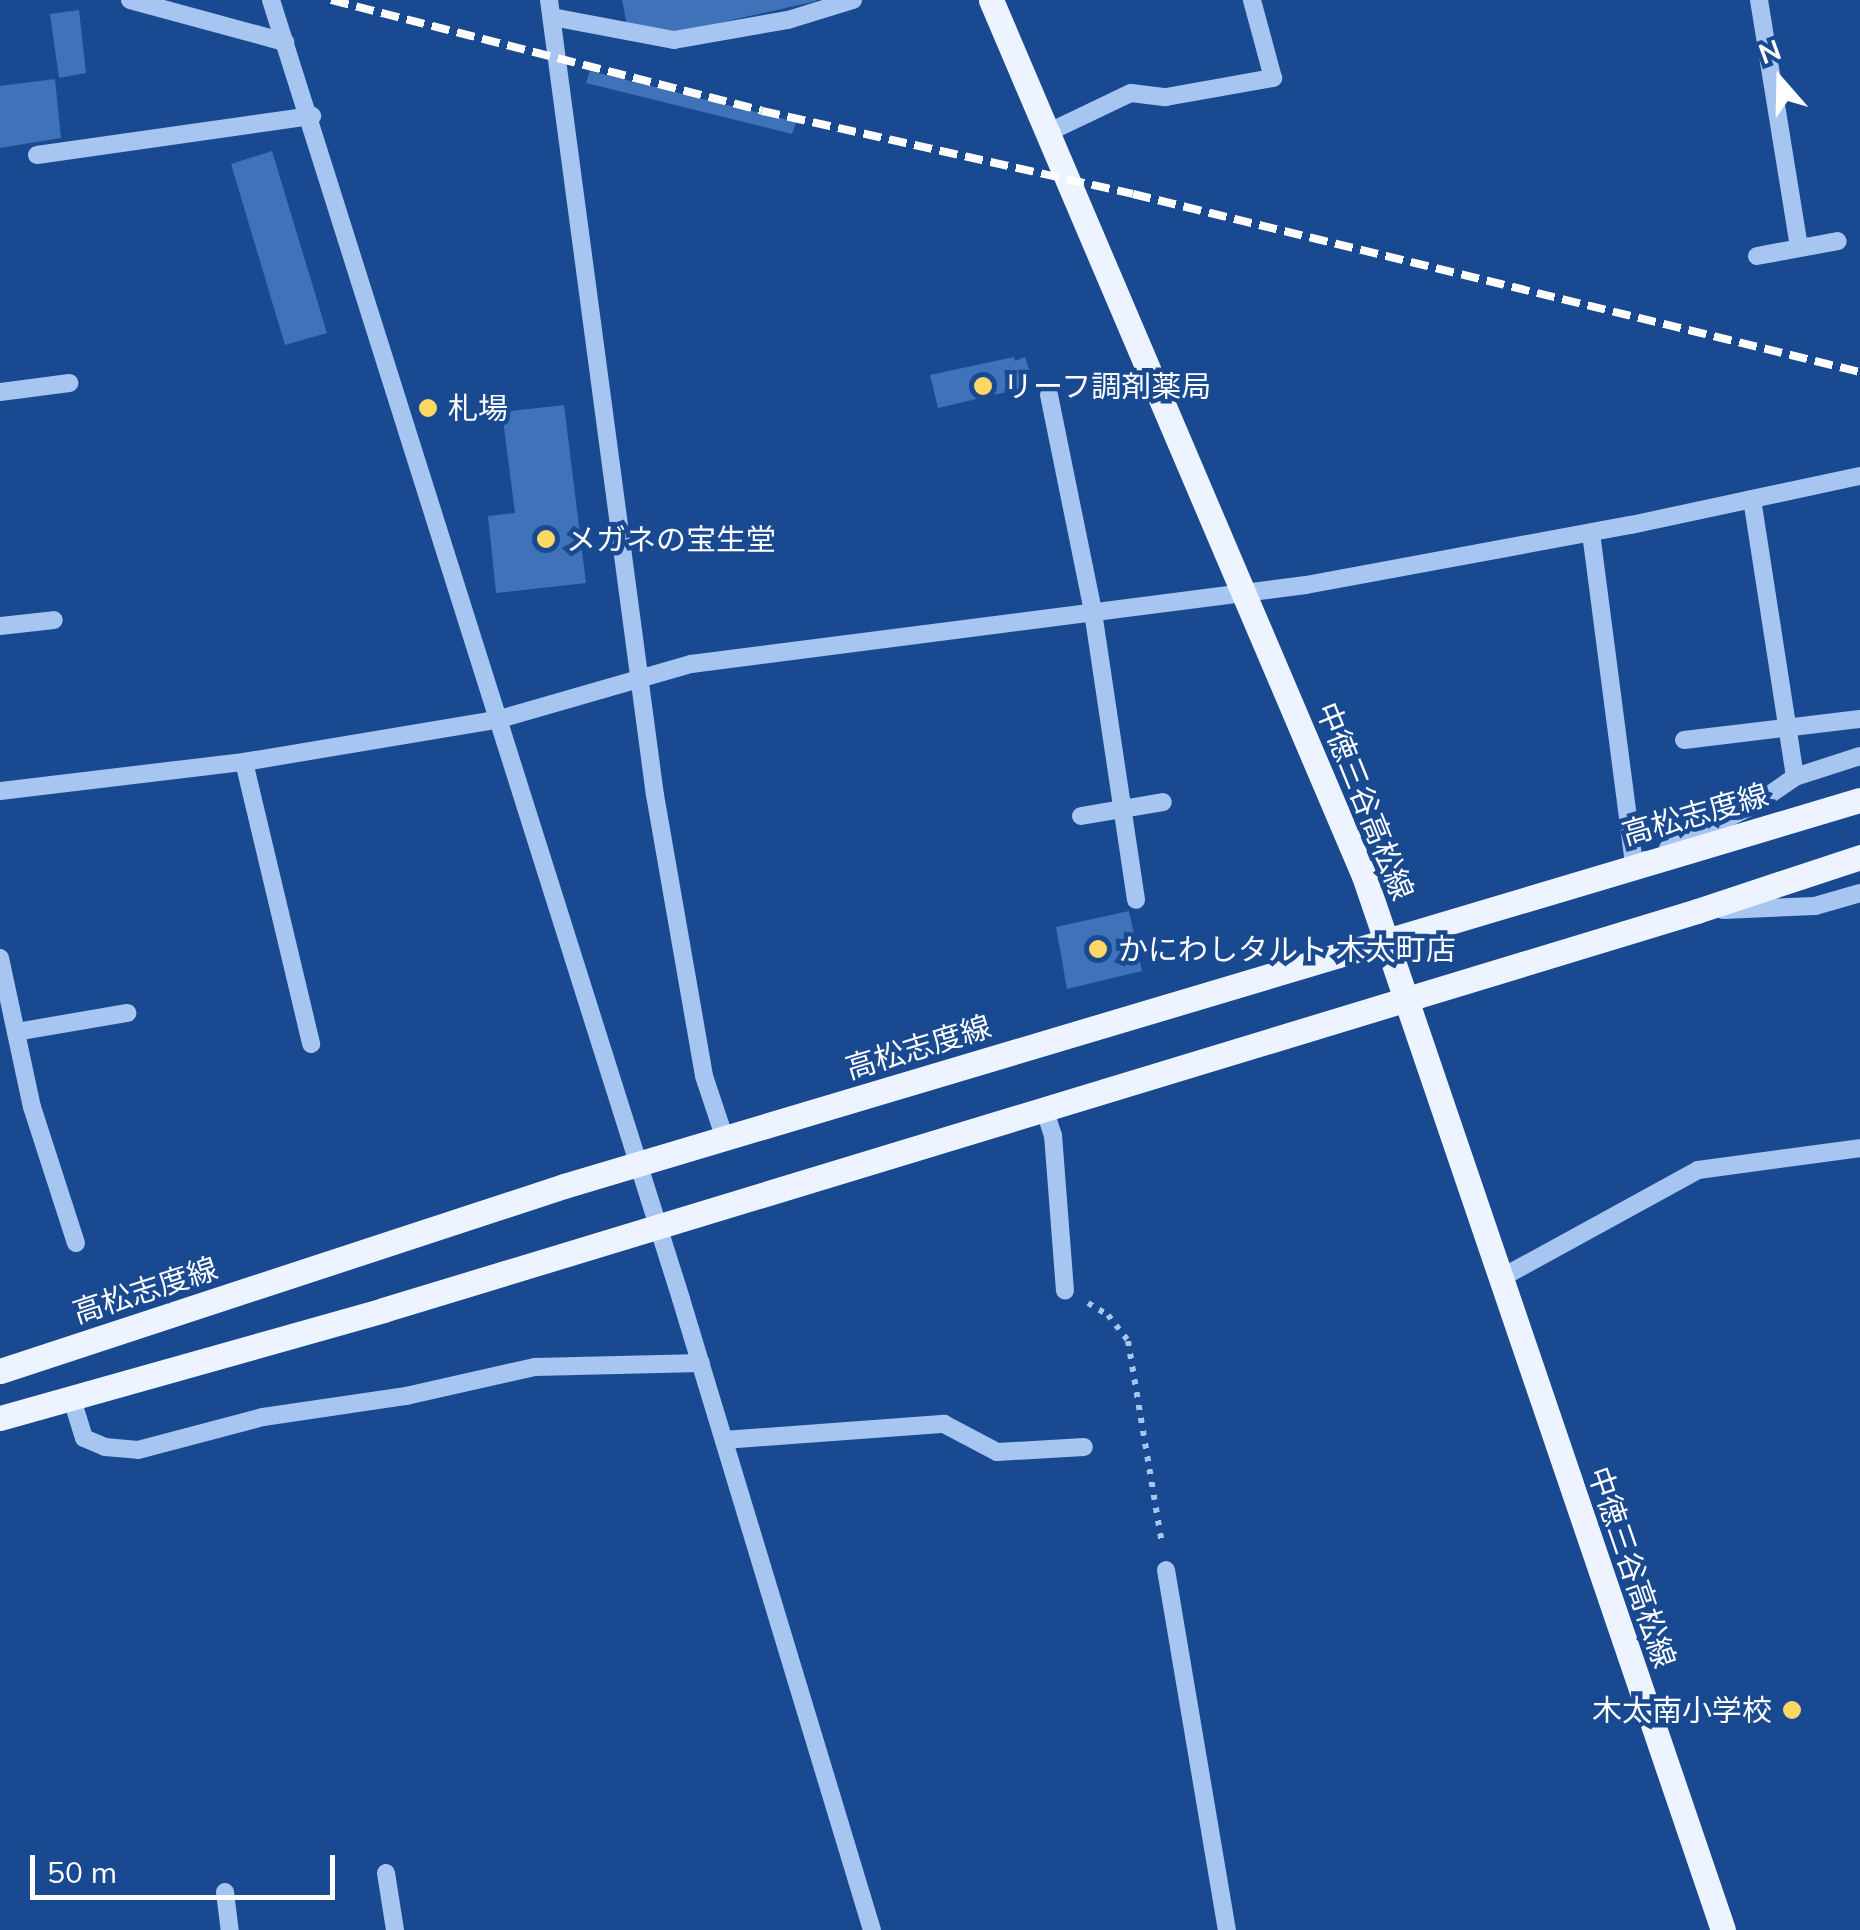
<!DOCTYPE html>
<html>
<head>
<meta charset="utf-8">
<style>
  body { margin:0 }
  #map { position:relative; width:1860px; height:1930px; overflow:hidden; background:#184991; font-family:Mulish,"Noto Sans JP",sans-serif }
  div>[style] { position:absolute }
  .building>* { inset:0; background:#4072b9 }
  .path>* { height:6px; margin-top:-3px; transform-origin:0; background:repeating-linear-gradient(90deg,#a6c5f0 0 5px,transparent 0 13px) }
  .minor>* { height:18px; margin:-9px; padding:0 9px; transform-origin:9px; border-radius:9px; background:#a6c5f0 }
  .major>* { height:25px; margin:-12.5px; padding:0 12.5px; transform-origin:12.5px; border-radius:12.5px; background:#eef4ff }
  .rail>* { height:8px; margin-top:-4px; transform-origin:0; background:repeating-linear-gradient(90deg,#fff 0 18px,transparent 0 26px) }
  .dots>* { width:28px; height:28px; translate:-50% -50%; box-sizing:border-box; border:5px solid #184991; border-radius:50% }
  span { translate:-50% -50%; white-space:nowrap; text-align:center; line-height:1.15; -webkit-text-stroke:9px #184991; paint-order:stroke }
  .poi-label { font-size:30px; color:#fff }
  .left { translate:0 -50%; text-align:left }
  .right { translate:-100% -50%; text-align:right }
  .street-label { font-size:30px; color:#fff }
  .north { position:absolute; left:1730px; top:30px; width:100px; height:100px; -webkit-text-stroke:8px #184991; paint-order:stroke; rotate:340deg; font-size:28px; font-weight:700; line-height:40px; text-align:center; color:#fff }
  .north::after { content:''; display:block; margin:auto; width:35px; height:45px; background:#fff; clip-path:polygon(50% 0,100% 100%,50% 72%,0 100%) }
  .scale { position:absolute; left:30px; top:1855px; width:305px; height:45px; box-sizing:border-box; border:5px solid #fff; border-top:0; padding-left:12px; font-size:30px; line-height:35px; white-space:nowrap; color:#fff; -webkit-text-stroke:8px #184991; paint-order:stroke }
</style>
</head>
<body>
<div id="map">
  <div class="building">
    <div style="clip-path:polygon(622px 0,816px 0,817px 1px,669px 34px,627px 25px)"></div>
    <div style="clip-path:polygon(79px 10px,86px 73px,59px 78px,50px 14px)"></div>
    <div style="clip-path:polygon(590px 71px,796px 122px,792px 134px,586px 83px)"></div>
    <div style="clip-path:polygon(55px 79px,61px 138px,0 148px,0 86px)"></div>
    <div style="clip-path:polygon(272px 151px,327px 333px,285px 345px,231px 164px)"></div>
    <div style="clip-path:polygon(1014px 357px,1015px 361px,1025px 357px,1030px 372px,1020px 377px,1023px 388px,938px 408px,930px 375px)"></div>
    <div style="clip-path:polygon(564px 405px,586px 583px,496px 593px,488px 516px,515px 513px,502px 412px)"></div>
    <div style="clip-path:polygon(1129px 911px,1142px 971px,1067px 989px,1056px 927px)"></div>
  </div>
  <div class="path">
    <div style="left:1088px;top:1303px;width:23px;rotate:31deg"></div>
    <div style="left:1108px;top:1315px;width:33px;rotate:52deg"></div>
    <div style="left:1128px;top:1341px;width:206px;rotate:80.5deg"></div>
  </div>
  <div class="minor">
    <div style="left:130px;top:0;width:161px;rotate:15.2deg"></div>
    <div style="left:271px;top:0;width:1362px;rotate:72.48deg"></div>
    <div style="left:681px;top:1299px;width:659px;rotate:73.16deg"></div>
    <div style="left:549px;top:0;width:802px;rotate:82.41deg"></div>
    <div style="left:655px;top:795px;width:285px;rotate:80.1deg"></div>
    <div style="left:704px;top:1076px;width:66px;rotate:71.6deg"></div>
    <div style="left:1759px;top:0;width:251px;rotate:80.8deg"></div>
    <div style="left:552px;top:17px;width:124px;rotate:10.7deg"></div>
    <div style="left:674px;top:40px;width:116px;rotate:-10deg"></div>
    <div style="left:788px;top:20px;width:68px;rotate:-17.1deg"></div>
    <div style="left:1047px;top:133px;width:93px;rotate:-25.5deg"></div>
    <div style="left:1131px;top:93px;width:35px;rotate:7deg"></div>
    <div style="left:1166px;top:97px;width:109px;rotate:-10.1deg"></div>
    <div style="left:1273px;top:78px;width:81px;rotate:-105.1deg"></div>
    <div style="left:37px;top:155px;width:278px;rotate:-8.1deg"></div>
    <div style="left:1757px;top:256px;width:82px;rotate:-10.5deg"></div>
    <div style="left:0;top:392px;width:70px;rotate:-7.4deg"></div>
    <div style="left:1049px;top:395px;width:221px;rotate:78.5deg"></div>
    <div style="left:1093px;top:612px;width:291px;rotate:81.5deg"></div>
    <div style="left:1752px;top:499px;width:281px;rotate:81.2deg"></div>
    <div style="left:1591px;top:533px;width:335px;rotate:82.6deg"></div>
    <div style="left:1634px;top:865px;width:12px;rotate:-24deg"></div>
    <div style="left:0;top:626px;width:54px;rotate:-6.3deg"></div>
    <div style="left:1684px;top:740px;width:177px;rotate:-6.8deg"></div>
    <div style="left:244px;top:762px;width:290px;rotate:76.6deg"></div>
    <div style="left:0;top:791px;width:246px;rotate:-6.8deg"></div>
    <div style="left:244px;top:762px;width:260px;rotate:-9.5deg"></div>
    <div style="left:500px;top:719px;width:199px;rotate:-16.1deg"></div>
    <div style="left:691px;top:664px;width:620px;rotate:-7.32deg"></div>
    <div style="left:1306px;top:585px;width:330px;rotate:-10.5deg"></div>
    <div style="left:1631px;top:525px;width:234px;rotate:-12.1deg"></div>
    <div style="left:1081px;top:816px;width:83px;rotate:-9.7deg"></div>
    <div style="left:1668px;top:848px;width:98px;rotate:-26.6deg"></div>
    <div style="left:1756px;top:804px;width:47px;rotate:-34.7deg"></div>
    <div style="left:1795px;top:777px;width:68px;rotate:-17.9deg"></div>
    <div style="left:1723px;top:910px;width:92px;rotate:-2.5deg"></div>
    <div style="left:1815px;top:906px;width:47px;rotate:-16.1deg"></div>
    <div style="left:0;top:958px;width:152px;rotate:77.9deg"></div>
    <div style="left:32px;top:1107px;width:143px;rotate:72.1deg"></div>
    <div style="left:16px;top:1032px;width:113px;rotate:-9.7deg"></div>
    <div style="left:1044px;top:1108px;width:28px;rotate:72deg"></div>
    <div style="left:1053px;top:1135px;width:156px;rotate:85.6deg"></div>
    <div style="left:1501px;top:1278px;width:225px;rotate:-28.7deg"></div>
    <div style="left:1698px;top:1170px;width:163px;rotate:-7.7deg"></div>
    <div style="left:71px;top:1396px;width:44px;rotate:72.8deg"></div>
    <div style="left:84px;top:1438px;width:23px;rotate:23deg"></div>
    <div style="left:105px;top:1447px;width:33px;rotate:5deg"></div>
    <div style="left:138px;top:1450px;width:129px;rotate:-14.8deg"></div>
    <div style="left:263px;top:1417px;width:145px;rotate:-8.4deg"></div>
    <div style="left:406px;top:1396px;width:132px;rotate:-12.7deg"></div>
    <div style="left:535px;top:1367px;width:166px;rotate:-1.4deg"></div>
    <div style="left:724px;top:1440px;width:221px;rotate:-4.2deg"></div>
    <div style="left:944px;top:1424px;width:60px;rotate:27.8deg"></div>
    <div style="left:997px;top:1452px;width:87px;rotate:-3.3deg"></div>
    <div style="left:1166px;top:1570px;width:365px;rotate:80.4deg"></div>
    <div style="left:386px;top:1873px;width:58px;rotate:81deg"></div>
    <div style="left:225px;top:1892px;width:38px;rotate:83deg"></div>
  </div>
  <div class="major">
    <div style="left:991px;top:0;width:952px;rotate:66.94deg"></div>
    <div style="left:1364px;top:876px;width:1113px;rotate:71.19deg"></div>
    <div style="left:0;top:1371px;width:594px;rotate:-18.16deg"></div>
    <div style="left:564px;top:1186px;width:1352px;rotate:-16.59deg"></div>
    <div style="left:0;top:1418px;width:398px;rotate:-15.7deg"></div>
    <div style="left:383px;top:1310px;width:1373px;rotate:-16.89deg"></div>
    <div style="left:1697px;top:911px;width:172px;rotate:-18.3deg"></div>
  </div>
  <div class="rail">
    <div style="left:331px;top:0;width:445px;rotate:14.4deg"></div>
    <div style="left:762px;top:111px;width:380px;rotate:12.6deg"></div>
    <div style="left:1133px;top:194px;width:748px;rotate:13.76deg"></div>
  </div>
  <div class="dots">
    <div style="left:983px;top:386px;background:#ffd764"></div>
    <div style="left:428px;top:408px;background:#ffd764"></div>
    <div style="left:546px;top:539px;background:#ffd764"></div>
    <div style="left:1098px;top:949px;background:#ffd764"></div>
    <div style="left:1792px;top:1710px;background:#ffd764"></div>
  </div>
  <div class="poi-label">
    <span class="left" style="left:1003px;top:386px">リーフ調剤薬局</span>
    <span class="left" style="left:448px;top:408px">札場</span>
    <span class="left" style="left:566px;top:539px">メガネの宝生堂</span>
    <span class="left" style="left:1118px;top:949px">かにわしタルト 木太町店</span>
    <span class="right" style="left:1772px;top:1710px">木太南小学校</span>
  </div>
  <div class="street-label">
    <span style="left:1365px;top:801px;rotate:68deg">中徳三谷高松線</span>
    <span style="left:1695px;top:814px;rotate:-16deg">高松志度線</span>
    <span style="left:918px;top:1047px;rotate:-17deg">高松志度線</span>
    <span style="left:145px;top:1290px;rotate:-18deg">高松志度線</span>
    <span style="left:1632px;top:1567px;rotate:71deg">中徳三谷高松線</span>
  </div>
  <div class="north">N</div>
  <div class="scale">50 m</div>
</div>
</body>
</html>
